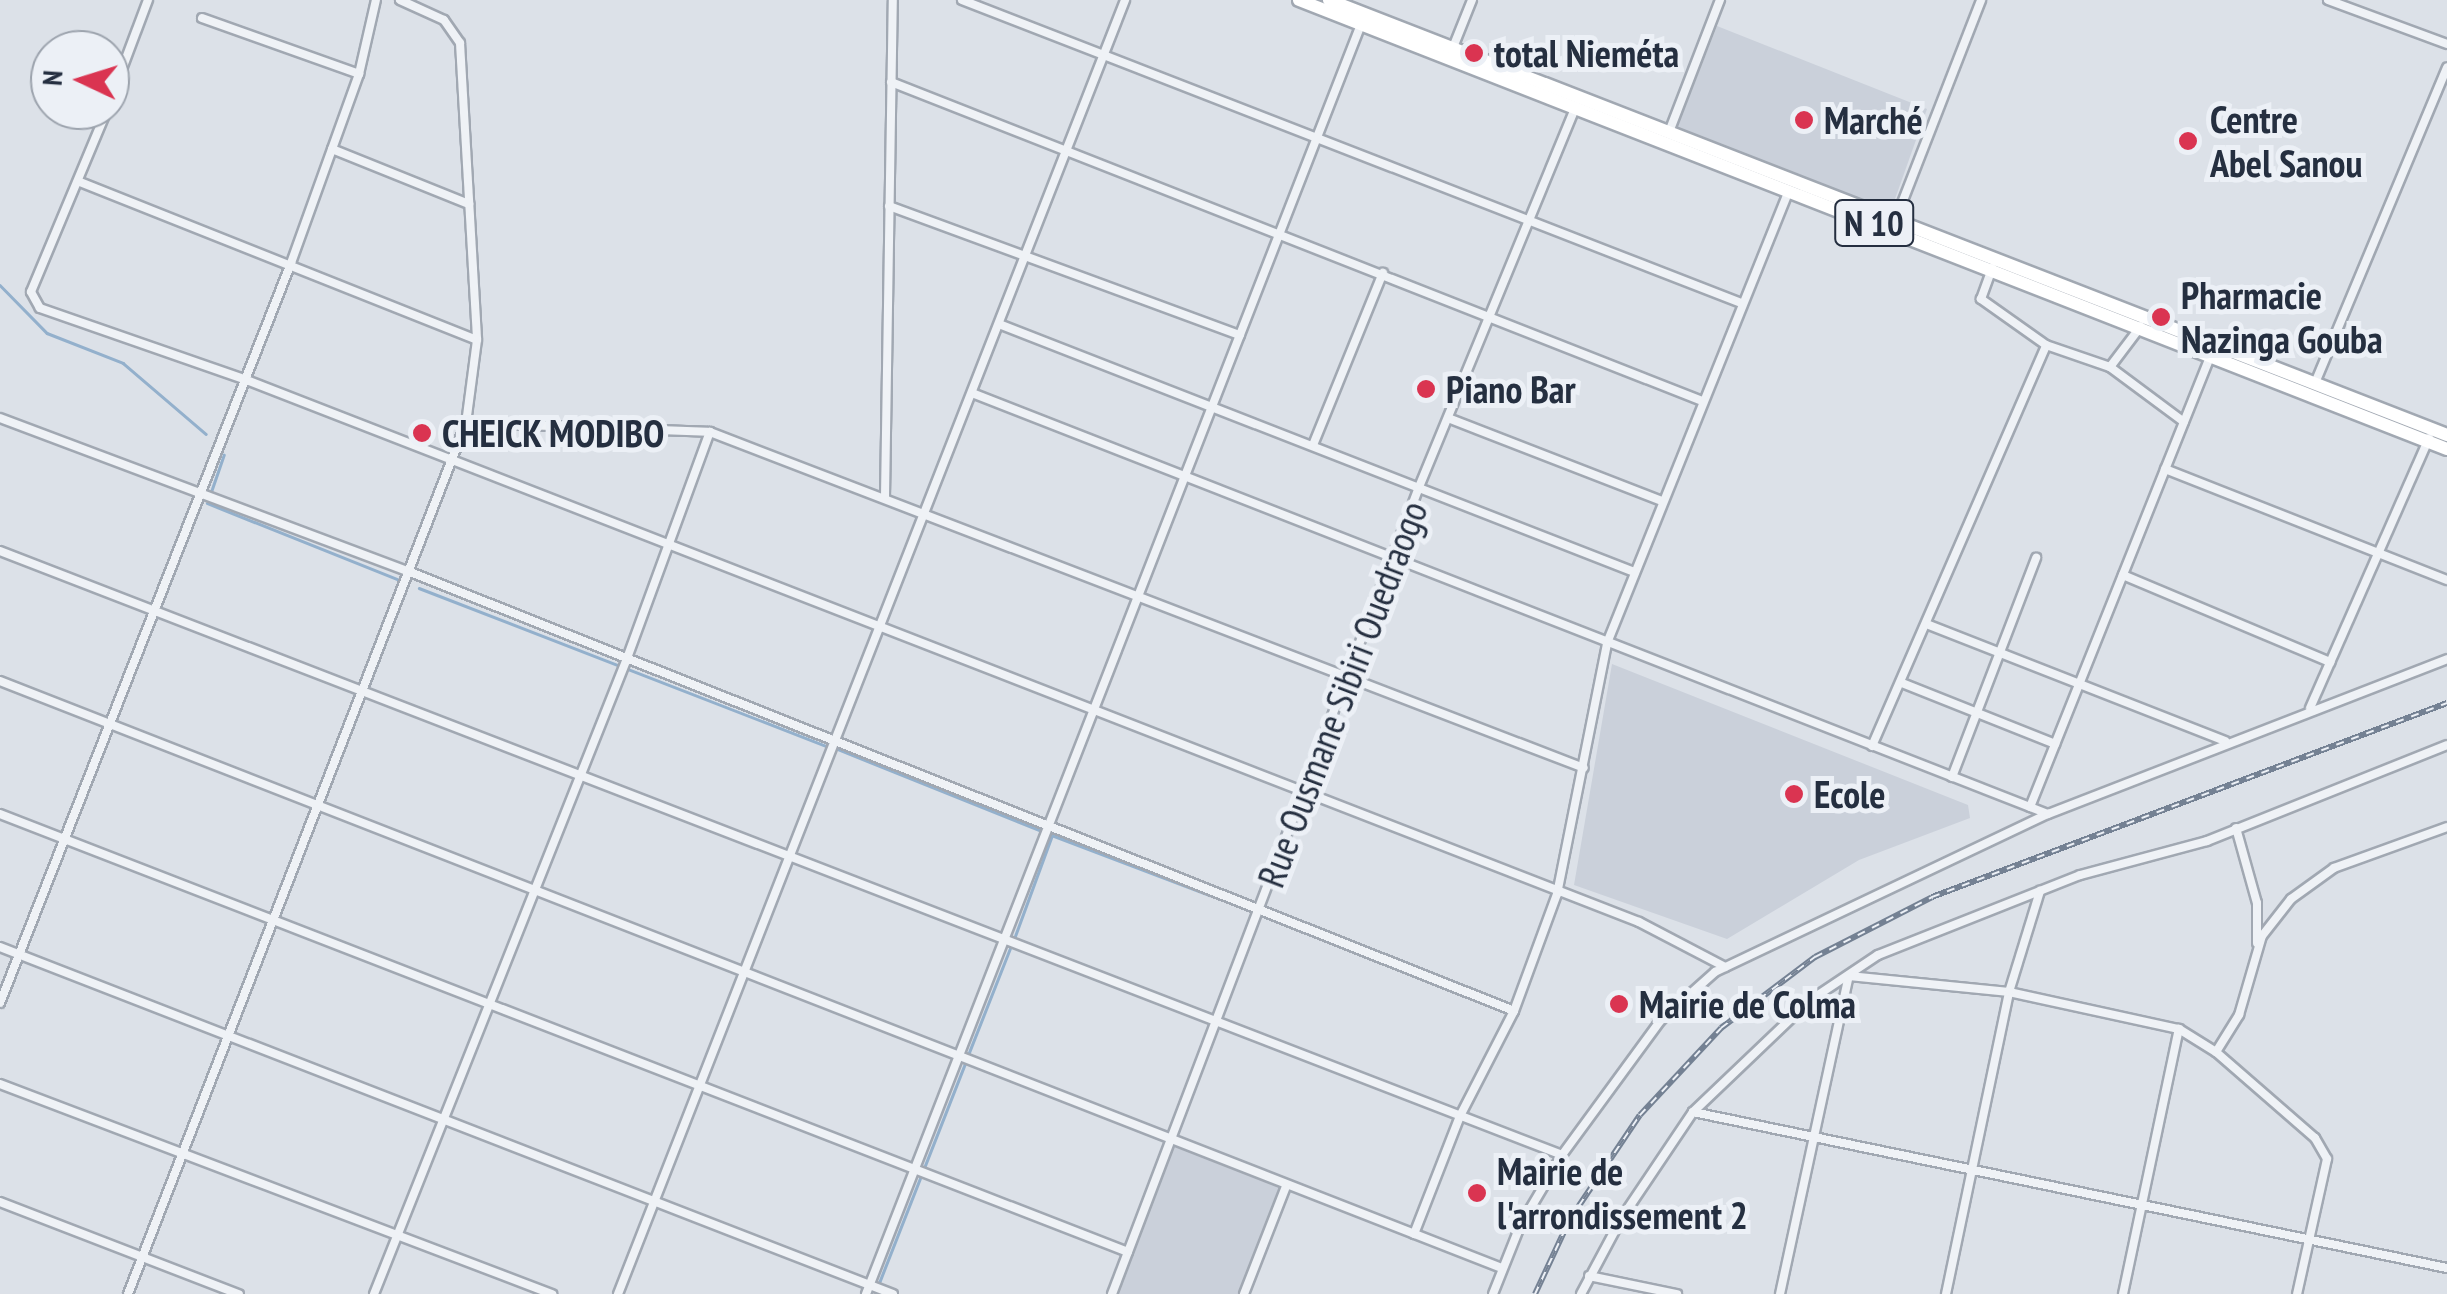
<!DOCTYPE html>
<html>
<head>
<meta charset="utf-8">
<style>
  body { margin:0 }
  #map { position:relative; width:2447px; height:1294px; overflow:hidden; background:#dce1e8; font-family:"PT Sans Narrow",sans-serif }
  div>[style] { position:absolute }
  .built>* { inset:0; background:#cad0da }
  .stream>* { height:2.5px; margin:-1.25px; padding:0 1.25px; transform-origin:1.25px; border-radius:1.25px; background:#93b0cc }
  .roads { filter:drop-shadow(2px 0 #a1a8b2) drop-shadow(-2px 0 #a1a8b2) drop-shadow(0 2px #a1a8b2) drop-shadow(0 -2px #a1a8b2) }
  .street>* { height:8px; margin:-4px; padding:0 4px; transform-origin:4px; border-radius:4px; background:#eff2f6 }
  .primary>* { height:12px; margin:-6px; padding:0 6px; transform-origin:6px; border-radius:6px; background:#fff }
  .rail>* { height:6px; margin-top:-3px; transform-origin:0; background:repeating-linear-gradient(90deg,#ecf0f6 0 8px,#748193 0 16px); box-sizing:border-box; border-block:2px solid #748193 }
  .dots>* { width:28px; height:28px; translate:-50% -50%; box-sizing:border-box; border:5px solid #ecf0f6; border-radius:50% }
  span { translate:-50% -50%; white-space:nowrap; text-align:center; line-height:1.15; -webkit-text-stroke:10px #ecf0f6; paint-order:stroke }
  .shield-label span { padding:2px 8px; background:#ecf0f6; border:2px solid; border-radius:8px; -webkit-text-stroke-width:0 }
  .shield-label { font-size:35px; color:#252f40; font-weight:700 }
  .poi-label { font-size:38px; color:#252f40; font-weight:700 }
  .left { translate:0 -50%; text-align:left }
  .street-label { font-size:38px; color:#252f40 }
  .north { position:absolute; left:30px; top:30px; width:100px; height:100px; box-sizing:border-box; background:#ecf0f6; border:2px solid #9ca3ad; border-radius:50%; rotate:274deg; font-size:28px; font-weight:700; line-height:40px; text-align:center; color:#252f40 }
  .north::after { content:''; display:block; margin:auto; width:35px; height:45px; background:#da3451; clip-path:polygon(50% 0,100% 100%,50% 72%,0 100%) }
</style>
</head>
<body>
<div id="map">
  <div class="built">
    <div style="clip-path:polygon(1717px 26px,1927px 109px,1890px 213px,1676px 130px)"></div>
    <div style="clip-path:polygon(1612px 664px,1968px 805px,1970px 818px,1859px 860px,1727px 939px,1574px 885px)"></div>
    <div style="clip-path:polygon(1171px 1139px,1286px 1186px,1244px 1294px,1112px 1294px)"></div>
  </div>
  <div class="stream">
    <div style="left:0;top:285px;width:67px;rotate:45.6deg"></div>
    <div style="left:47px;top:333px;width:82px;rotate:21.5deg"></div>
    <div style="left:123px;top:363px;width:109px;rotate:40.5deg"></div>
    <div style="left:211px;top:492px;width:39px;rotate:-71deg"></div>
    <div style="left:207px;top:503px;width:208px;rotate:21.8deg"></div>
    <div style="left:419px;top:588px;width:438px;rotate:21.2deg"></div>
    <div style="left:835px;top:748px;width:222px;rotate:21.9deg"></div>
    <div style="left:1049px;top:834px;width:172px;rotate:20.8deg"></div>
    <div style="left:1014px;top:939px;width:111px;rotate:-69.9deg"></div>
    <div style="left:968px;top:1055px;width:117px;rotate:-68.5deg"></div>
    <div style="left:879px;top:1283px;width:236px;rotate:-68.6deg"></div>
  </div>
  <div class="roads">
    <div class="street">
      <div style="left:400px;top:0;width:48px;rotate:24.4deg"></div>
      <div style="left:444px;top:20px;width:28px;rotate:55deg"></div>
      <div style="left:460px;top:43px;width:297px;rotate:86.7deg"></div>
      <div style="left:962px;top:0;width:836px;rotate:21.25deg"></div>
      <div style="left:2328px;top:0;width:127px;rotate:20.3deg"></div>
      <div style="left:202px;top:18px;width:167px;rotate:19.6deg"></div>
      <div style="left:1452px;top:50px;width:54px;rotate:-68.2deg"></div>
      <div style="left:891px;top:82px;width:871px;rotate:21.47deg"></div>
      <div style="left:110px;top:101px;width:108px;rotate:-69.4deg"></div>
      <div style="left:107px;top:110px;width:197px;rotate:112.7deg"></div>
      <div style="left:31px;top:292px;width:18px;rotate:61deg"></div>
      <div style="left:40px;top:308px;width:216px;rotate:19.2deg"></div>
      <div style="left:244px;top:379px;width:1497px;rotate:21.27deg"></div>
      <div style="left:1639px;top:922px;width:97px;rotate:27.6deg"></div>
      <div style="left:1669px;top:132px;width:142px;rotate:-68.9deg"></div>
      <div style="left:332px;top:149px;width:148px;rotate:21.9deg"></div>
      <div style="left:80px;top:182px;width:427px;rotate:21.7deg"></div>
      <div style="left:477px;top:340px;width:84px;rotate:97.5deg"></div>
      <div style="left:466px;top:423px;width:934px;rotate:111.21deg"></div>
      <div style="left:889px;top:206px;width:374px;rotate:20.2deg"></div>
      <div style="left:1895px;top:221px;width:237px;rotate:-68.7deg"></div>
      <div style="left:999px;top:324px;width:682px;rotate:21.33deg"></div>
      <div style="left:2046px;top:345px;width:68px;rotate:19deg"></div>
      <div style="left:2110px;top:367px;width:92px;rotate:36.6deg"></div>
      <div style="left:2110px;top:367px;width:51px;rotate:-52.9deg"></div>
      <div style="left:2315px;top:383px;width:342px;rotate:-67.3deg"></div>
      <div style="left:972px;top:393px;width:1155px;rotate:21.37deg"></div>
      <div style="left:0;top:418px;width:438px;rotate:20.6deg"></div>
      <div style="left:410px;top:572px;width:1188px;rotate:21.68deg"></div>
      <div style="left:1448px;top:418px;width:230px;rotate:21.2deg"></div>
      <div style="left:466px;top:423px;width:244px;rotate:2.1deg"></div>
      <div style="left:710px;top:432px;width:936px;rotate:21.03deg"></div>
      <div style="left:1313px;top:445px;width:186px;rotate:-67.9deg"></div>
      <div style="left:2165px;top:469px;width:303px;rotate:21.5deg"></div>
      <div style="left:885px;top:497px;width:497px;rotate:-89.1deg"></div>
      <div style="left:0;top:551px;width:1675px;rotate:21.14deg"></div>
      <div style="left:2123px;top:575px;width:225px;rotate:22.8deg"></div>
      <div style="left:1929px;top:625px;width:318px;rotate:21.4deg"></div>
      <div style="left:0;top:681px;width:1613px;rotate:21.35deg"></div>
      <div style="left:1902px;top:683px;width:165px;rotate:21.7deg"></div>
      <div style="left:2310px;top:708px;width:295px;rotate:-66.2deg"></div>
      <div style="left:1872px;top:746px;width:437px;rotate:-66.5deg"></div>
      <div style="left:2046px;top:345px;width:80px;rotate:-144.7deg"></div>
      <div style="left:1981px;top:299px;width:33px;rotate:-70deg"></div>
      <div style="left:1952px;top:777px;width:235px;rotate:-69deg"></div>
      <div style="left:2030px;top:807px;width:489px;rotate:-68.2deg"></div>
      <div style="left:0;top:814px;width:1210px;rotate:21.22deg"></div>
      <div style="left:2236px;top:828px;width:78px;rotate:74.4deg"></div>
      <div style="left:2257px;top:903px;width:40px;rotate:90deg"></div>
      <div style="left:0;top:947px;width:958px;rotate:21.24deg"></div>
      <div style="left:0;top:1003px;width:795px;rotate:-68.53deg"></div>
      <div style="left:291px;top:263px;width:201px;rotate:-70.2deg"></div>
      <div style="left:359px;top:74px;width:76px;rotate:-77.1deg"></div>
      <div style="left:2216px;top:1052px;width:44px;rotate:-58.1deg"></div>
      <div style="left:2239px;top:1015px;width:82px;rotate:-73.8deg"></div>
      <div style="left:2262px;top:936px;width:47px;rotate:-51.9deg"></div>
      <div style="left:2291px;top:899px;width:53px;rotate:-35.8deg"></div>
      <div style="left:2334px;top:868px;width:120px;rotate:-19.9deg"></div>
      <div style="left:0;top:1084px;width:591px;rotate:20.83deg"></div>
      <div style="left:1693px;top:1112px;width:770px;rotate:11.69deg"></div>
      <div style="left:0;top:1202px;width:256px;rotate:21.1deg"></div>
      <div style="left:1414px;top:1234px;width:127px;rotate:-68.7deg"></div>
      <div style="left:1460px;top:1116px;width:118px;rotate:-62.8deg"></div>
      <div style="left:1514px;top:1011px;width:125px;rotate:-69.8deg"></div>
      <div style="left:1557px;top:894px;width:256px;rotate:-78.7deg"></div>
      <div style="left:1607px;top:643px;width:487px;rotate:-68.1deg"></div>
      <div style="left:1589px;top:1276px;width:90px;rotate:11.6deg"></div>
      <div style="left:374px;top:1294px;width:681px;rotate:-68.29deg"></div>
      <div style="left:626px;top:661px;width:244px;rotate:-69.9deg"></div>
      <div style="left:618px;top:1294px;width:1390px;rotate:-68.6deg"></div>
      <div style="left:866px;top:1294px;width:1365px;rotate:-68.7deg"></div>
      <div style="left:1112px;top:1294px;width:863px;rotate:-69.17deg"></div>
      <div style="left:1419px;top:487px;width:412px;rotate:-67.6deg"></div>
      <div style="left:1244px;top:1294px;width:116px;rotate:-68.7deg"></div>
      <div style="left:1493px;top:1294px;width:73px;rotate:-68.3deg"></div>
      <div style="left:1520px;top:1226px;width:82px;rotate:-59.4deg"></div>
      <div style="left:1562px;top:1155px;width:166px;rotate:-53.8deg"></div>
      <div style="left:1660px;top:1021px;width:74px;rotate:-41.7deg"></div>
      <div style="left:1715px;top:972px;width:369px;rotate:-25.4deg"></div>
      <div style="left:2048px;top:814px;width:428px;rotate:-21.2deg"></div>
      <div style="left:1581px;top:1294px;width:85px;rotate:-61.9deg"></div>
      <div style="left:1621px;top:1219px;width:129px;rotate:-56.1deg"></div>
      <div style="left:1693px;top:1112px;width:161px;rotate:-43.7deg"></div>
      <div style="left:1809px;top:1001px;width:83px;rotate:-33.7deg"></div>
      <div style="left:1878px;top:955px;width:217px;rotate:-21.6deg"></div>
      <div style="left:2080px;top:875px;width:131px;rotate:-15deg"></div>
      <div style="left:2207px;top:841px;width:258px;rotate:-21.8deg"></div>
      <div style="left:1780px;top:1294px;width:325px;rotate:-77.8deg"></div>
      <div style="left:1849px;top:976px;width:161px;rotate:5.7deg"></div>
      <div style="left:2009px;top:992px;width:174px;rotate:12.3deg"></div>
      <div style="left:2179px;top:1029px;width:44px;rotate:31.9deg"></div>
      <div style="left:2216px;top:1052px;width:131px;rotate:41deg"></div>
      <div style="left:2315px;top:1138px;width:24px;rotate:60deg"></div>
      <div style="left:2327px;top:1159px;width:138px;rotate:102.5deg"></div>
      <div style="left:1946px;top:1294px;width:309px;rotate:-78.2deg"></div>
      <div style="left:2009px;top:992px;width:106px;rotate:-72.9deg"></div>
      <div style="left:2123px;top:1294px;width:271px;rotate:-78.1deg"></div>
    </div>
    <div class="primary">
      <div style="left:1299px;top:0;width:1233px;rotate:21.36deg"></div>
      <div style="left:1329px;top:0;width:1200px;rotate:21.26deg"></div>
    </div>
  </div>
  <div class="rail">
    <div style="left:1535px;top:1294px;width:83px;rotate:-65deg"></div>
    <div style="left:1570px;top:1219px;width:125px;rotate:-56.1deg"></div>
    <div style="left:1640px;top:1115px;width:119px;rotate:-47deg"></div>
    <div style="left:1721px;top:1028px;width:118px;rotate:-37.1deg"></div>
    <div style="left:1815px;top:957px;width:131px;rotate:-27.1deg"></div>
    <div style="left:1932px;top:897px;width:550px;rotate:-20.64deg"></div>
  </div>
  <div class="dots">
    <div style="left:1474px;top:53px;background:#da3451"></div>
    <div style="left:1804px;top:120px;background:#da3451"></div>
    <div style="left:2188px;top:141px;background:#da3451"></div>
    <div style="left:2161px;top:317px;background:#da3451"></div>
    <div style="left:1426px;top:389px;background:#da3451"></div>
    <div style="left:422px;top:433px;background:#da3451"></div>
    <div style="left:1794px;top:794px;background:#da3451"></div>
    <div style="left:1619px;top:1004px;background:#da3451"></div>
    <div style="left:1477px;top:1193px;background:#da3451"></div>
  </div>
  <div class="shield-label">
    <span style="left:1874px;top:223px">N 10</span>
  </div>
  <div class="poi-label">
    <span class="left" style="left:1494px;top:53px">total Nieméta</span>
    <span class="left" style="left:2210px;top:141px">Centre<br>Abel Sanou</span>
    <span class="left" style="left:1824px;top:120px">Marché</span>
    <span class="left" style="left:2181px;top:317px">Pharmacie<br>Nazinga Gouba</span>
    <span class="left" style="left:1446px;top:389px">Piano Bar</span>
    <span class="left" style="left:442px;top:433px">CHEICK MODIBO</span>
    <span class="left" style="left:1814px;top:794px">Ecole</span>
    <span class="left" style="left:1639px;top:1004px">Mairie de Colma</span>
    <span class="left" style="left:1497px;top:1193px">Mairie de<br>l'arrondissement 2</span>
  </div>
  <div class="street-label">
    <span style="left:1342px;top:694px;rotate:-69deg">Rue Ousmane Sibiri Ouedraogo</span>
  </div>
  <div class="north">N</div>
</div>
</body>
</html>
